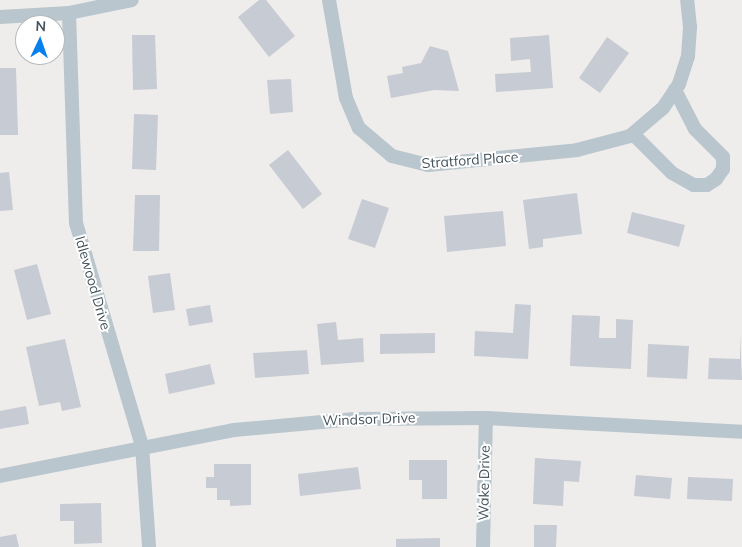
<!DOCTYPE html>
<html>
<head>
<meta charset="utf-8">
<style>
  body { margin:0 }
  #map { position:relative; width:742px; height:547px; overflow:hidden; background:#efecec; font-family:Mulish,sans-serif }
  div>[style] { position:absolute }
  .building>* { inset:0; background:#c7cbd3 }
  .minor>* { height:14px; margin:-7px; padding:0 7px; transform-origin:7px; border-radius:7px; background:#b9c6cd }
  span { translate:-50% -50%; white-space:nowrap; text-align:center; line-height:1.15; -webkit-text-stroke:4px #fff; paint-order:stroke }
  .street-label { font-size:14px; color:#43525b }
  .north { position:absolute; left:15px; top:15px; width:50px; height:50px; box-sizing:border-box; background:#fff; border:1px solid #b4babd; border-radius:50%; rotate:3deg; font-size:14px; font-weight:700; line-height:20px; text-align:center; color:#43525b }
  .north::after { content:''; display:block; margin:auto; width:18px; height:22px; background:#067fef; clip-path:polygon(50% 0,100% 100%,50% 72%,0 100%) }
</style>
</head>
<body>
<div id="map">
  <div class="building">
    <div style="clip-path:polygon(259px 0,266px 0,295px 36px,269px 57px,238px 17px)"></div>
    <div style="clip-path:polygon(132px 35px,155px 35px,157px 89px,133px 90px)"></div>
    <div style="clip-path:polygon(549px 35px,553px 88px,496px 92px,495px 74px,531px 72px,530px 59px,511px 61px,510px 38px)"></div>
    <div style="clip-path:polygon(607px 37px,629px 53px,600px 93px,579px 78px)"></div>
    <div style="clip-path:polygon(430px 46px,448px 51px,459px 91px,434px 90px,391px 98px,387px 76px,403px 73px,402px 67px,421px 63px)"></div>
    <div style="clip-path:polygon(0 68px,16px 68px,18px 135px,0 135px)"></div>
    <div style="clip-path:polygon(291px 79px,293px 112px,270px 114px,267px 80px)"></div>
    <div style="clip-path:polygon(134px 114px,158px 115px,156px 170px,132px 169px)"></div>
    <div style="clip-path:polygon(288px 150px,322px 194px,303px 209px,269px 165px)"></div>
    <div style="clip-path:polygon(9px 172px,13px 210px,0 211px,0 173px)"></div>
    <div style="clip-path:polygon(577px 193px,582px 234px,543px 239px,543px 247px,529px 249px,523px 200px)"></div>
    <div style="clip-path:polygon(135px 195px,160px 195px,159px 251px,133px 251px)"></div>
    <div style="clip-path:polygon(362px 199px,389px 208px,375px 248px,348px 239px)"></div>
    <div style="clip-path:polygon(503px 211px,506px 246px,447px 252px,444px 216px)"></div>
    <div style="clip-path:polygon(632px 212px,685px 225px,679px 247px,627px 233px)"></div>
    <div style="clip-path:polygon(37px 264px,51px 314px,27px 320px,14px 270px)"></div>
    <div style="clip-path:polygon(170px 273px,175px 310px,153px 313px,148px 276px)"></div>
    <div style="clip-path:polygon(515px 304px,531px 305px,528px 359px,474px 356px,475px 331px,513px 333px)"></div>
    <div style="clip-path:polygon(210px 305px,213px 322px,189px 326px,186px 309px)"></div>
    <div style="clip-path:polygon(572px 315px,600px 316px,599px 338px,616px 338px,616px 319px,633px 320px,631px 369px,570px 366px)"></div>
    <div style="clip-path:polygon(336px 322px,338px 340px,363px 338px,364px 362px,321px 365px,317px 324px)"></div>
    <div style="clip-path:polygon(435px 333px,435px 353px,380px 354px,380px 334px)"></div>
    <div style="clip-path:polygon(740px 335px,742px 380px,708px 379px,709px 358px,740px 359px)"></div>
    <div style="clip-path:polygon(65px 339px,81px 407px,62px 411px,60px 402px,39px 406px,26px 347px)"></div>
    <div style="clip-path:polygon(648px 344px,689px 346px,687px 379px,647px 377px)"></div>
    <div style="clip-path:polygon(307px 350px,309px 374px,255px 378px,253px 353px)"></div>
    <div style="clip-path:polygon(210px 364px,215px 384px,169px 394px,165px 374px)"></div>
    <div style="clip-path:polygon(26px 406px,29px 424px,0 429px,0 411px)"></div>
    <div style="clip-path:polygon(535px 458px,581px 461px,579px 482px,564px 481px,563px 506px,533px 504px)"></div>
    <div style="clip-path:polygon(409px 460px,447px 460px,447px 499px,422px 499px,422px 480px,409px 480px)"></div>
    <div style="clip-path:polygon(214px 464px,251px 464px,251px 505px,230px 506px,230px 500px,217px 500px,217px 488px,206px 488px,206px 477px,214px 477px)"></div>
    <div style="clip-path:polygon(358px 467px,361px 489px,300px 496px,298px 474px)"></div>
    <div style="clip-path:polygon(636px 475px,672px 478px,670px 499px,634px 496px)"></div>
    <div style="clip-path:polygon(688px 477px,733px 479px,732px 501px,687px 499px)"></div>
    <div style="clip-path:polygon(101px 503px,102px 543px,74px 544px,74px 521px,60px 521px,60px 504px)"></div>
    <div style="clip-path:polygon(534px 525px,557px 525px,556px 547px,534px 547px)"></div>
    <div style="clip-path:polygon(16px 534px,19px 547px,0 547px,0 537px)"></div>
    <div style="clip-path:polygon(440px 538px,440px 547px,396px 547px,396px 539px)"></div>
  </div>
  <div class="minor">
    <div style="left:329px;top:0;width:99px;rotate:80.2deg"></div>
    <div style="left:346px;top:98px;width:33px;rotate:67deg"></div>
    <div style="left:359px;top:128px;width:43px;rotate:40.3deg"></div>
    <div style="left:392px;top:156px;width:37px;rotate:14deg"></div>
    <div style="left:428px;top:165px;width:150px;rotate:-5.7deg"></div>
    <div style="left:577px;top:150px;width:55px;rotate:-14.8deg"></div>
    <div style="left:630px;top:136px;width:43px;rotate:-40.3deg"></div>
    <div style="left:663px;top:108px;width:29px;rotate:-56deg"></div>
    <div style="left:679px;top:84px;width:29px;rotate:-72deg"></div>
    <div style="left:688px;top:56px;width:29px;rotate:-86deg"></div>
    <div style="left:690px;top:27px;width:27px;rotate:-96deg"></div>
    <div style="left:69px;top:13px;width:210px;rotate:88.1deg"></div>
    <div style="left:76px;top:223px;width:233px;rotate:73.5deg"></div>
    <div style="left:142px;top:446px;width:101px;rotate:86deg"></div>
    <div style="left:0;top:17px;width:69px;rotate:-3.3deg"></div>
    <div style="left:69px;top:13px;width:64px;rotate:-11.7deg"></div>
    <div style="left:633px;top:134px;width:55px;rotate:45deg"></div>
    <div style="left:672px;top:173px;width:25px;rotate:29deg"></div>
    <div style="left:694px;top:185px;width:13px"></div>
    <div style="left:707px;top:185px;width:11px;rotate:-34deg"></div>
    <div style="left:716px;top:179px;width:12px;rotate:-55deg"></div>
    <div style="left:723px;top:169px;width:12px;rotate:-90deg"></div>
    <div style="left:723px;top:157px;width:40px;rotate:-135deg"></div>
    <div style="left:695px;top:129px;width:44px;rotate:-117.1deg"></div>
    <div style="left:0;top:476px;width:238px;rotate:-11.1deg"></div>
    <div style="left:234px;top:430px;width:121px;rotate:-5.2deg"></div>
    <div style="left:355px;top:419px;width:131px;rotate:-0.4deg"></div>
    <div style="left:486px;top:418px;width:256px;rotate:3.1deg"></div>
    <div style="left:483px;top:547px;width:129px;rotate:-88.7deg"></div>
  </div>
  <div class="street-label">
    <span style="left:470px;top:160px;rotate:-4deg">Stratford Place</span>
    <span style="left:93px;top:283px;rotate:74deg">Idlewood Drive</span>
    <span style="left:369px;top:419px;rotate:-2deg">Windsor Drive</span>
    <span style="left:484px;top:483px;rotate:-89deg">Wake Drive</span>
  </div>
  <div class="north">N</div>
</div>
</body>
</html>
